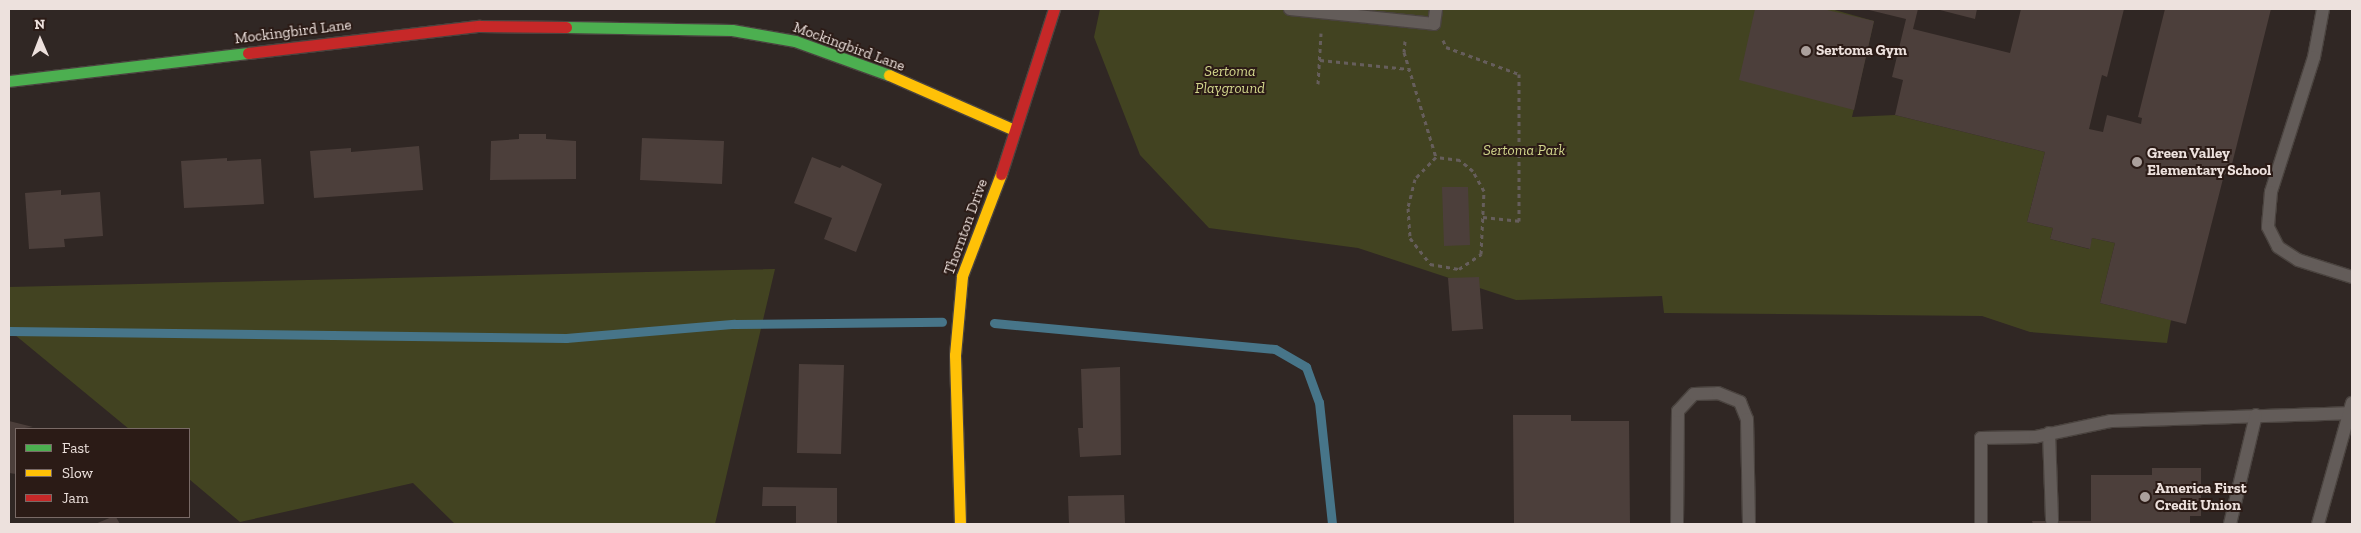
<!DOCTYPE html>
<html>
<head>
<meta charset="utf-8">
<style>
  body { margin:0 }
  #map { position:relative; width:2361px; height:533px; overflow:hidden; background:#302724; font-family:"Zilla Slab",serif }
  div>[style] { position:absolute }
  .green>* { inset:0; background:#424321 }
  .stream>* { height:9px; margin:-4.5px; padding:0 4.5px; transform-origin:4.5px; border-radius:4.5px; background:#477589 }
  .building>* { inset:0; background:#4c3f3b }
  .path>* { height:3px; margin-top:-1.5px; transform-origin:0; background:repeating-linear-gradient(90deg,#665e5c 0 4px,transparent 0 8px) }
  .roads { filter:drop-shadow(1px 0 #4a433f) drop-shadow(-1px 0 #4a433f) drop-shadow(0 1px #4a433f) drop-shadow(0 -1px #4a433f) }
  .lane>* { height:12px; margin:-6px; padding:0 6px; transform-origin:6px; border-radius:6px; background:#635c59 }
  .fast>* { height:11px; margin:-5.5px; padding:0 5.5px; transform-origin:5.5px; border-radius:5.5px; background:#4caf50 }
  .slow>* { height:11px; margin:-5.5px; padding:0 5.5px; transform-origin:5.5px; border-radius:5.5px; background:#ffc107 }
  .jam>* { height:11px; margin:-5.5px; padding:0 5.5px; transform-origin:5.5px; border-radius:5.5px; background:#c62828 }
  .dots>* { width:14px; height:14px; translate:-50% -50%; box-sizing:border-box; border:2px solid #2b1b16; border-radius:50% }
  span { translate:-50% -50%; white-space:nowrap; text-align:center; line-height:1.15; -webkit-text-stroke:4px #2b1b16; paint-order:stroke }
  .street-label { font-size:15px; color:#ede1dd }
  .poi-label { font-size:15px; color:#ede1dd; font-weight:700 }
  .left { translate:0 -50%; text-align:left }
  .park-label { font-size:15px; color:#d2d68c; font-style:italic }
  .frame { position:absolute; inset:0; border:10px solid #ede1dd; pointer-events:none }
  .legend { position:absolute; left:15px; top:428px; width:175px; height:90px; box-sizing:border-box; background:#2b1b16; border:1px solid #796a66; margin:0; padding:6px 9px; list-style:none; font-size:15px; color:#ede1dd }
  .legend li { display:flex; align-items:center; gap:10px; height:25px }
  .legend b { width:25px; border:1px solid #796a66 }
  .north { position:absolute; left:15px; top:15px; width:50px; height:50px; -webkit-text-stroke:4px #2b1b16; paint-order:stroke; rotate:359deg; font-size:14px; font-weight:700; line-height:20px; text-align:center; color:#ede1dd }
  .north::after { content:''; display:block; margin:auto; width:18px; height:22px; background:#ede1dd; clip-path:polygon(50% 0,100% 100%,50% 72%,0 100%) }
</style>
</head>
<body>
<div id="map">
  <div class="green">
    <div style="clip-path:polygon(1100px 9px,1831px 9px,1874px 21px,1852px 117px,1895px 115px,2045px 152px,2027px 222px,2053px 228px,2050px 239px,2089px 249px,2092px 238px,2115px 243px,2100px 303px,2171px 320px,2167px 343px,2030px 332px,1982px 316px,1664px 313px,1662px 296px,1516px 300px,1358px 248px,1209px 228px,1140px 155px,1094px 37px)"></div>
    <div style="clip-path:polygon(775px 269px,715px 524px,455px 524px,413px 483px,240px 522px,189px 479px,189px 429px,129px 429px,9px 330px,9px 287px)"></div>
  </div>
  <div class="stream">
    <div style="left:994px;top:323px;width:282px;rotate:5.3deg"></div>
    <div style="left:1275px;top:349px;width:36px;rotate:30deg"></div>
    <div style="left:1306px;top:367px;width:37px;rotate:70deg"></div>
    <div style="left:1319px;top:402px;width:123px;rotate:83.9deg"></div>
    <div style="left:9px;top:331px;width:557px;rotate:0.72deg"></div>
    <div style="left:566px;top:338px;width:169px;rotate:-4.8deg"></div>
    <div style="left:734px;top:324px;width:208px;rotate:-0.6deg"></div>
  </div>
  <div class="building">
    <div style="clip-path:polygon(1755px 9px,1823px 9px,1874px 21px,1854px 110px,1739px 80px)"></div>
    <div style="clip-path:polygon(1865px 9px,1918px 9px,1913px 29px,2010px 53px,2021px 9px,2124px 9px,2107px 77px,2102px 75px,2089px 129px,2103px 132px,2107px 115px,2141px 124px,2142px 118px,2138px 117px,2165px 9px,2271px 9px,2230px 172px,2224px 175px,2186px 324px,2100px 303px,2115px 243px,2092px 238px,2090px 249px,2050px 239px,2053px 228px,2027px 222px,2045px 152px,1895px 115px,1903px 80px,1892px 77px,1906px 19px)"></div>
    <div style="clip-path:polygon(1936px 9px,1977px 9px,1975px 19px)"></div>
    <div style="clip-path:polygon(519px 134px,546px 134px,546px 139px,576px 141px,576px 179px,490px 180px,491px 141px,519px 139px)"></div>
    <div style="clip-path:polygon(642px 138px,724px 141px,722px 184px,640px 180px)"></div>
    <div style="clip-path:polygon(419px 146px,423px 190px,314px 198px,310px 151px,351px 148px,351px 152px)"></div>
    <div style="clip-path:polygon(812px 157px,840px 168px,842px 165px,882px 184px,856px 252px,824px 239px,832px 218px,794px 203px)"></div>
    <div style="clip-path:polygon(227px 158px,227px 161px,261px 159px,264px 204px,184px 208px,181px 161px)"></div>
    <div style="clip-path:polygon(1442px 187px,1468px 187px,1470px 245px,1444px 246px)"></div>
    <div style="clip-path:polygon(61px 190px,61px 195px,100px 192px,103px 236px,64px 239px,65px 247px,29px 249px,25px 193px)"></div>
    <div style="clip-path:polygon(1479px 277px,1483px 329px,1452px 331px,1448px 278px)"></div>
    <div style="clip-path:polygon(799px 364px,844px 365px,841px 454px,797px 453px)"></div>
    <div style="clip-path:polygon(1120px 367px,1121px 455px,1080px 457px,1078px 428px,1083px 428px,1081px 369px)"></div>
    <div style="clip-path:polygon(1513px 415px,1571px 415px,1571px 421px,1629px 421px,1630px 524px,1514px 524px)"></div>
    <div style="clip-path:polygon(9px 421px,33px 427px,16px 429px,16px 474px,9px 473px)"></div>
    <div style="clip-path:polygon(2152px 468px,2201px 468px,2201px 516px,2190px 516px,2190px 524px,2033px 524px,2032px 521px,2091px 521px,2091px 475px,2152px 475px)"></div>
    <div style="clip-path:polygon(763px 487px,837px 488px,837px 524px,796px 524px,796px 506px,762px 506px)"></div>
    <div style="clip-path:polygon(1124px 495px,1125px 523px,1069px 524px,1068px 496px)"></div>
    <div style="clip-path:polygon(112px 517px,116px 517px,120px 524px,95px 524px)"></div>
  </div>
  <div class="path">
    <div style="left:1443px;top:40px;width:8px;rotate:67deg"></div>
    <div style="left:1446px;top:47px;width:78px;rotate:20.3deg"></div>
    <div style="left:1519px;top:74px;width:147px;rotate:90deg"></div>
    <div style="left:1405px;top:41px;width:11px;rotate:95deg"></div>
    <div style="left:1404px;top:52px;width:110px;rotate:73.1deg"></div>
    <div style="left:1436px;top:157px;width:30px;rotate:134deg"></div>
    <div style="left:1415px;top:179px;width:30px;rotate:104deg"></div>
    <div style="left:1408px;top:208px;width:30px;rotate:86deg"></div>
    <div style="left:1410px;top:238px;width:33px;rotate:52deg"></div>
    <div style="left:1430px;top:264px;width:29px;rotate:10deg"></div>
    <div style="left:1459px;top:269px;width:27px;rotate:-34deg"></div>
    <div style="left:1481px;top:254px;width:63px;rotate:-87.3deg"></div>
    <div style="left:1484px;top:191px;width:23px;rotate:-119deg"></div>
    <div style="left:1473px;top:171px;width:17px;rotate:-140deg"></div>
    <div style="left:1460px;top:160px;width:24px;rotate:-173deg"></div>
    <div style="left:1320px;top:60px;width:89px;rotate:5.8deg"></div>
    <div style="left:1318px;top:84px;width:51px;rotate:-86.6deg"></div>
    <div style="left:1483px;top:217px;width:38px;rotate:6deg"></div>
  </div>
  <div class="roads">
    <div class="lane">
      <div style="left:1290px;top:9px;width:145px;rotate:5.9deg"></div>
      <div style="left:1434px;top:24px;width:15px;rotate:-82deg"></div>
      <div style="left:2323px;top:9px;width:49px;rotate:100.6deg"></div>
      <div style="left:2314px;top:57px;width:142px;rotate:107.7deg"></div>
      <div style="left:2271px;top:192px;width:35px;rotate:95deg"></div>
      <div style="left:2268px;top:227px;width:22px;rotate:63deg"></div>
      <div style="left:2278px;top:247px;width:24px;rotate:33deg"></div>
      <div style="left:2298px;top:260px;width:57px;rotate:17.5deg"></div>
      <div style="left:2049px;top:433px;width:88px;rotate:88deg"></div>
      <div style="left:1677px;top:524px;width:113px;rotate:-89.5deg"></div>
      <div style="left:1678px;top:411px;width:23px;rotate:-47deg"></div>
      <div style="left:1694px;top:394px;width:24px;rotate:-2deg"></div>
      <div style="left:1718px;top:393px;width:24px;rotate:22deg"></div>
      <div style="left:1740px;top:402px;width:18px;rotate:68deg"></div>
      <div style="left:1747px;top:419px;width:105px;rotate:88.9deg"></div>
      <div style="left:1981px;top:524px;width:86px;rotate:-90deg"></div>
      <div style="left:1981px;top:438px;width:54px;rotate:-1.1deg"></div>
      <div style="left:2035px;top:437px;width:78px;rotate:-11.9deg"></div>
      <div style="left:2111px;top:421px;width:238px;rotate:-1.9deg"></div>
      <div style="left:2230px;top:524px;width:112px;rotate:-76.6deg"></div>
      <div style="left:2318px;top:524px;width:126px;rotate:-74.3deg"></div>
    </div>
    <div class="fast">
      <div style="left:566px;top:27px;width:166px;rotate:1deg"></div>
      <div style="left:732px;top:30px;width:64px;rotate:9.9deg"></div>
      <div style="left:795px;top:41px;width:100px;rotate:19.9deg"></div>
      <div style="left:9px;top:81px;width:241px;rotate:-6.7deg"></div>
    </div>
    <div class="slow">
      <div style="left:889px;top:75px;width:137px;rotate:23.7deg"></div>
      <div style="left:960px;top:524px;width:169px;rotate:-91.7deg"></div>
      <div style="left:955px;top:355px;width:79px;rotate:-84.9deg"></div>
      <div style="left:962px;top:276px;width:109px;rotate:-69.1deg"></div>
    </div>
    <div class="jam">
      <div style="left:248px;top:53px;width:233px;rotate:-6.7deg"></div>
      <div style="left:479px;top:26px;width:87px;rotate:0.7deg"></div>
      <div style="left:1001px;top:174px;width:173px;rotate:-72.2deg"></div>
    </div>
  </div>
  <div class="dots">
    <div style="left:1806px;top:51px;background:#aba09c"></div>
    <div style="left:2137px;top:162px;background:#aba09c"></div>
    <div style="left:2145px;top:497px;background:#aba09c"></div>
  </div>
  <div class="street-label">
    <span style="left:293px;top:32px;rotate:-7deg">Mockingbird Lane</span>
    <span style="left:849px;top:47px;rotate:20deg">Mockingbird Lane</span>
    <span style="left:966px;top:227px;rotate:-70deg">Thornton Drive</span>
  </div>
  <div class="poi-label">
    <span class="left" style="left:1816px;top:51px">Sertoma Gym</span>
    <span class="left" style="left:2147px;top:162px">Green Valley<br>Elementary School</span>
    <span class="left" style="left:2155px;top:497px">America First<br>Credit Union</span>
  </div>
  <div class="park-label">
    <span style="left:1230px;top:80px">Sertoma<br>Playground</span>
    <span style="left:1524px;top:151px">Sertoma Park</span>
  </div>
  <div class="frame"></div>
  <ul class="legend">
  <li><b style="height:6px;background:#4caf50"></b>Fast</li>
  <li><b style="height:6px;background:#ffc107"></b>Slow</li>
  <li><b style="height:6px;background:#c62828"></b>Jam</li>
  </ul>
  <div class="north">N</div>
</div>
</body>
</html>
